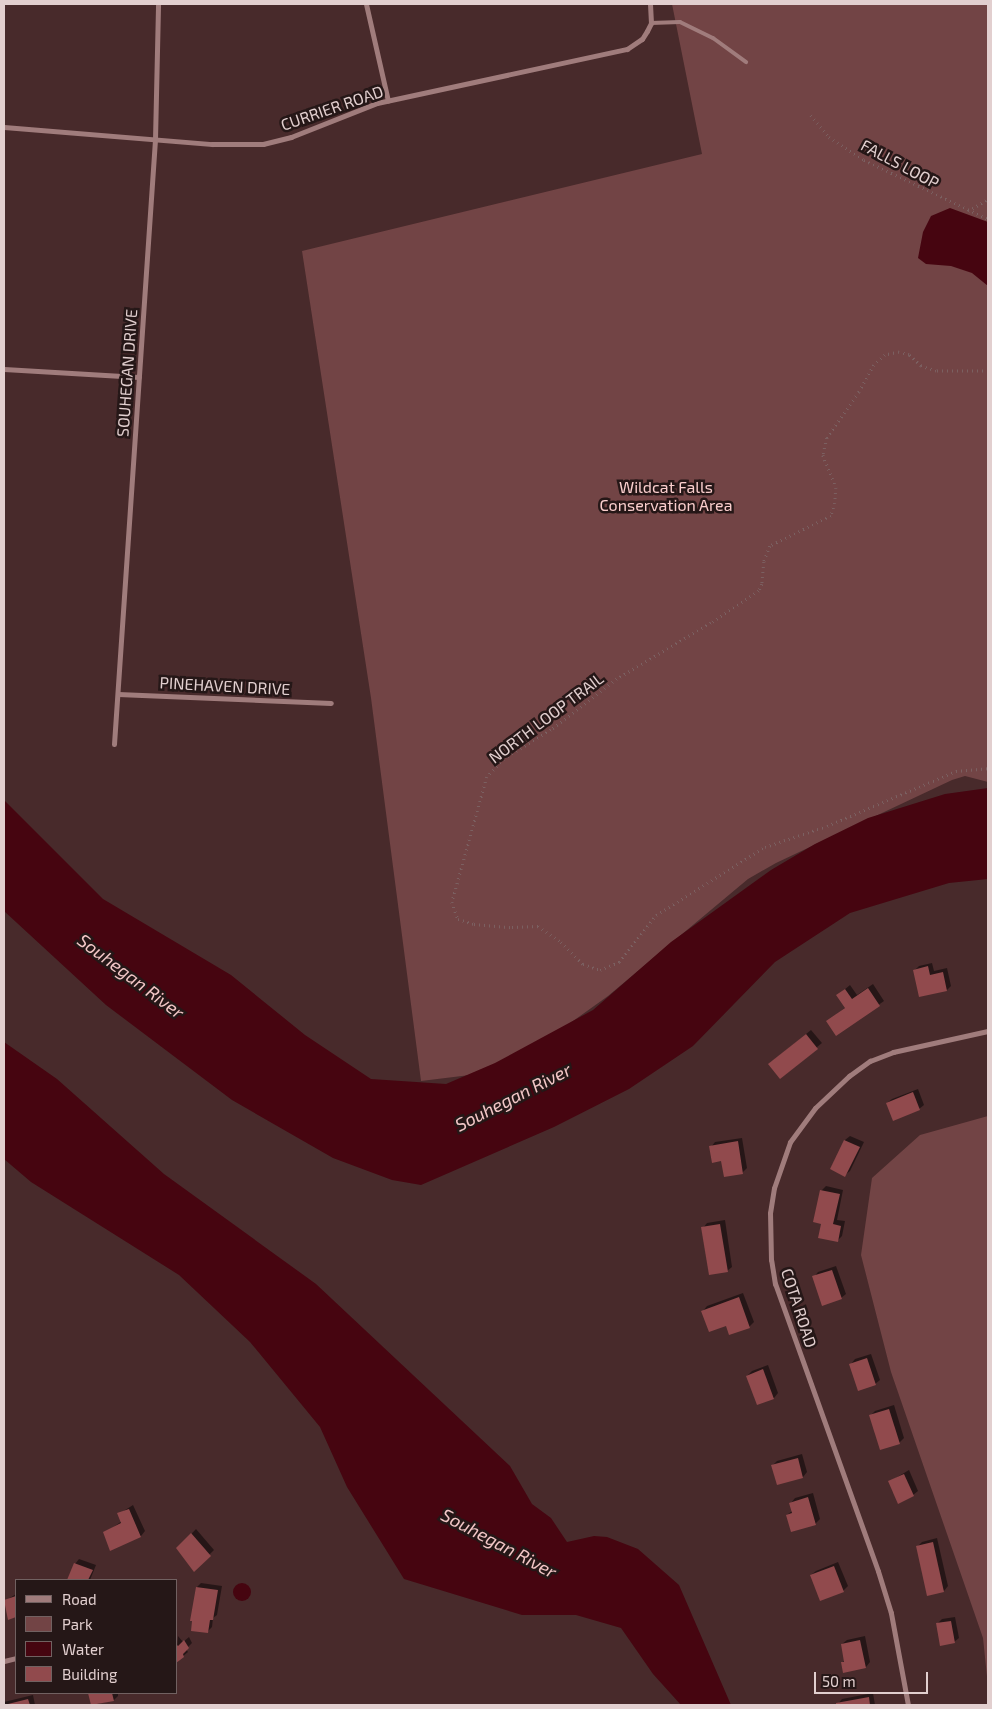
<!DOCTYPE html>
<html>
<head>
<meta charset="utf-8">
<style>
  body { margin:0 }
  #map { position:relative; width:992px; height:1709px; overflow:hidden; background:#482a2b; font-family:"Exo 2",sans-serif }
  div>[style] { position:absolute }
  .green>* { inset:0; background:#724445 }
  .water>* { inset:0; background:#460510 }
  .round { border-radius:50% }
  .shadow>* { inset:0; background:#0007 }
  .building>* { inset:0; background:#914a4d }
  .path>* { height:2.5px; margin-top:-1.25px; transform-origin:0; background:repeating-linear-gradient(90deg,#7b6061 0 1px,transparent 0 5px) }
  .lane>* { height:4px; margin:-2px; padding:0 2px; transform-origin:2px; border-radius:2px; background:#a07c7c }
  .street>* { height:5px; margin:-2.5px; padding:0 2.5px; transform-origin:2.5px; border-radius:2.5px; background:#a07c7c }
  span { translate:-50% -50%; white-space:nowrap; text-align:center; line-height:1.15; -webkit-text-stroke:5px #251717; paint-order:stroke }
  .street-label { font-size:16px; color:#e2cfcf }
  .park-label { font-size:16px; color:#facecd }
  .water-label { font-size:18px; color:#f3c7c7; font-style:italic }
  .frame { position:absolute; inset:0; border:5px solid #e2cfcf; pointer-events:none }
  .legend { position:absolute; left:15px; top:1579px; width:162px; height:115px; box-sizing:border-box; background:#251717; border:1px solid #716161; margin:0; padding:6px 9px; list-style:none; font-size:15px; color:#e2cfcf }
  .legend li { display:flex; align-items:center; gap:10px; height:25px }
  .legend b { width:25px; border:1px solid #716161 }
  .scale { position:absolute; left:814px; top:1672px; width:114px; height:22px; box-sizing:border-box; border:2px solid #e2cfcf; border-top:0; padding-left:6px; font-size:15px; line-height:18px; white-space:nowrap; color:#e2cfcf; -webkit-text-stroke:4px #251717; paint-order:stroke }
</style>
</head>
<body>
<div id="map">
  <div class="green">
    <div style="clip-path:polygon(672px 4px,988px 4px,988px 782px,965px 776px,952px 780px,776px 863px,748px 879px,608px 996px,527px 1054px,478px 1074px,421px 1081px,371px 698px,302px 251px,702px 154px)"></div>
    <div style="clip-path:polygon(988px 1116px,988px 1686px,983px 1638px,891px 1372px,861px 1255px,872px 1178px,920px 1135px)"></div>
  </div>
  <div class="water">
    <div style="clip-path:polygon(950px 208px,988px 222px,988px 286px,972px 273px,951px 266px,926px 264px,918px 258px,923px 232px,931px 216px)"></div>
    <div style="clip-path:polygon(988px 788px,988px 879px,949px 883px,850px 913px,775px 962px,693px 1046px,629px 1089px,554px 1127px,421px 1185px,392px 1180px,333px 1158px,232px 1100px,106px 1005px,4px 911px,4px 800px,103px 899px,231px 975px,305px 1035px,371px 1079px,446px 1084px,495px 1063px,593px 1010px,671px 942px,771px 870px,815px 844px,868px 818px,945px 794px)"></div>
    <div style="clip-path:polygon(4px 1042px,57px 1079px,164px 1174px,316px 1284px,510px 1466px,532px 1504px,551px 1518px,567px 1542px,594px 1536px,607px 1537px,638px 1549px,679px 1585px,731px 1705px,681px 1705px,653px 1674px,621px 1628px,576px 1615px,522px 1615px,404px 1579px,347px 1487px,320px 1427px,250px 1342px,179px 1275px,31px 1182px,4px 1159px)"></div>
    <div class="round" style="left:233px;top:1583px;width:18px;height:18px"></div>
  </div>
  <div class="shadow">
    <div style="clip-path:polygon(932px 963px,934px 971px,947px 968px,951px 986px,947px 990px,915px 970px,919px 966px)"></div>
    <div style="clip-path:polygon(873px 984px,884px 1001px,837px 1034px,828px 1021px,846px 1007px,838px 995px,850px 985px,857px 995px)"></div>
    <div style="clip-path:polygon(811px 1030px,822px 1043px,780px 1077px,769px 1064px)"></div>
    <div style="clip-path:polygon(918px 1089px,924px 1105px,919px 1109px,887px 1103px,892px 1099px)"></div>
    <div style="clip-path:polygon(850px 1136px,864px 1142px,850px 1171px,845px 1175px,831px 1168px,845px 1140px)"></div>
    <div style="clip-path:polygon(742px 1138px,747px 1168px,742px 1173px,722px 1160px,711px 1147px,715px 1142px)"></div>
    <div style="clip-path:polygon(826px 1186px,843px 1190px,837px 1220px,845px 1221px,842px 1236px,837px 1241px,822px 1223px,821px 1191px)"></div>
    <div style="clip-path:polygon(725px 1220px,732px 1267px,727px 1271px,703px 1228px,707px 1223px)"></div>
    <div style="clip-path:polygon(836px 1266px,846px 1294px,841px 1298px,814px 1277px,818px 1272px)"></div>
    <div style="clip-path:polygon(743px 1293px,754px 1322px,749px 1327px,727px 1325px,703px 1311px,707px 1306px)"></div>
    <div style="clip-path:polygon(871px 1354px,880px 1380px,875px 1384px,851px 1364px,855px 1359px)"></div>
    <div style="clip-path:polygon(768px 1365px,778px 1393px,774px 1398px,758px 1403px,747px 1376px,752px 1371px)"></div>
    <div style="clip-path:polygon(894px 1405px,904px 1438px,899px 1443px,870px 1416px,875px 1411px)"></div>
    <div style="clip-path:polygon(802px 1454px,807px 1472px,803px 1477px,773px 1465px,777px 1461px)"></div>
    <div style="clip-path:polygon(909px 1470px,918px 1491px,913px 1495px,889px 1482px)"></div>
    <div style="clip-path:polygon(813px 1493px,820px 1519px,815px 1524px,787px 1515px,792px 1511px,791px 1503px,795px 1498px)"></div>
    <div style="clip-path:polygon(133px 1505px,145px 1531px,141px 1536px,111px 1549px,105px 1533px,122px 1521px,119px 1514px)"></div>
    <div style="clip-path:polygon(196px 1529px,214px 1550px,194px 1570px,178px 1548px)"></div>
    <div style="clip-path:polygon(937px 1538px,948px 1586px,944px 1591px,917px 1547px,922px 1542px)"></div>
    <div style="clip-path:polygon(79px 1559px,96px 1565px,90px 1580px,68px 1580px,75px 1564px)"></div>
    <div style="clip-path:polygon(838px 1562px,848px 1586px,843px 1591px,811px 1575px,816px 1571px)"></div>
    <div style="clip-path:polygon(201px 1583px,222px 1586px,217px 1615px,213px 1618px,212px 1627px,207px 1632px,197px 1587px)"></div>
    <div style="clip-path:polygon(16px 1594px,16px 1616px,9px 1618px,5px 1601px)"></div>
    <div style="clip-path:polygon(955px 1617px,959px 1638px,954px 1642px,937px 1624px,942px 1619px)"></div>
    <div style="clip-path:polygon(178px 1636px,183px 1642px,189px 1637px,192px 1643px,186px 1649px,188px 1652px,176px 1662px)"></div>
    <div style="clip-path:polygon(865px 1636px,870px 1662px,866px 1667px,842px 1663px,845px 1660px,842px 1644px,847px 1640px)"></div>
    <div style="clip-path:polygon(90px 1693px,118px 1693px,118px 1696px,114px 1700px,92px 1705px)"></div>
    <div style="clip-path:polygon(873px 1693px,875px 1705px,837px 1705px,842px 1699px)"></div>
    <div style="clip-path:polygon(33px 1695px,35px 1705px,4px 1705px,4px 1702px)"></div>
  </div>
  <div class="building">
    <div style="clip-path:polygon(928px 966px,930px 975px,943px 972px,947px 991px,919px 997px,913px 970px)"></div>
    <div style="clip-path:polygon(868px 988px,880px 1006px,836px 1036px,826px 1021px,845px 1008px,836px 995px,845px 989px,852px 999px)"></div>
    <div style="clip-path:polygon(806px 1034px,818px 1049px,780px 1079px,768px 1064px)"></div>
    <div style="clip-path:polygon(913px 1092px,920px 1110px,893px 1121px,886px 1103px)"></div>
    <div style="clip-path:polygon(844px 1140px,860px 1147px,845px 1177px,830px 1169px)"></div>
    <div style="clip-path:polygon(738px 1141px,743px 1174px,724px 1177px,721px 1161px,712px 1163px,709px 1146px)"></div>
    <div style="clip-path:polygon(820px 1190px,840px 1194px,833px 1224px,841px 1226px,838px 1242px,818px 1238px,821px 1224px,813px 1222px)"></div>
    <div style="clip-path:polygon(720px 1224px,728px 1272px,709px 1275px,701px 1227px)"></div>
    <div style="clip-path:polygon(832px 1270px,842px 1299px,822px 1306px,812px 1276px)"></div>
    <div style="clip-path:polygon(739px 1297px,750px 1328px,729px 1335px,726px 1326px,709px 1332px,701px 1311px)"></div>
    <div style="clip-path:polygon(867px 1358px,876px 1385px,858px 1391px,849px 1364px)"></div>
    <div style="clip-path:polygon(763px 1369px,774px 1399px,757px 1405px,746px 1376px)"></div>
    <div style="clip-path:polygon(889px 1409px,900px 1444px,880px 1450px,869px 1415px)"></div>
    <div style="clip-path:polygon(798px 1458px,803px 1478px,777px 1485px,771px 1465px)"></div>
    <div style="clip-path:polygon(904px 1474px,914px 1496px,898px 1504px,888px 1481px)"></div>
    <div style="clip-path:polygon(808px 1497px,816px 1525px,791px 1532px,786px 1515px,792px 1513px,789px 1503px)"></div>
    <div style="clip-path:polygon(129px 1509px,141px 1537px,110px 1551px,103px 1532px,121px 1523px,117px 1513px)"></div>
    <div style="clip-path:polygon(191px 1533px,211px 1556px,194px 1572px,176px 1548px)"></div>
    <div style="clip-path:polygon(933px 1542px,944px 1592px,927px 1596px,916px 1546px)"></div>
    <div style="clip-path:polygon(74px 1563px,93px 1570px,88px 1580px,67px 1580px)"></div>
    <div style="clip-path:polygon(834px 1566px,844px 1592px,820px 1601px,810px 1575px)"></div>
    <div style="clip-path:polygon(196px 1587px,218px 1590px,213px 1620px,210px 1620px,208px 1633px,191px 1631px,192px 1621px,190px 1621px)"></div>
    <div style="clip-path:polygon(16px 1596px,16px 1617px,8px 1620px,4px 1600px)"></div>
    <div style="clip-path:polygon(951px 1621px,955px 1643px,940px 1646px,936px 1623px)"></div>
    <div style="clip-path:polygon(184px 1640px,189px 1648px,183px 1654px,184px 1657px,176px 1663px,176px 1644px,178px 1646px)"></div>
    <div style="clip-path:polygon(860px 1640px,866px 1668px,843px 1673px,841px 1662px,844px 1662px,841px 1644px)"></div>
    <div style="clip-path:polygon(88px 1693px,112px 1693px,114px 1701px,91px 1705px)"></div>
    <div style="clip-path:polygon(869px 1697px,870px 1705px,836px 1705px,836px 1703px)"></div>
    <div style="clip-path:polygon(28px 1699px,30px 1705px,4px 1705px)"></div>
  </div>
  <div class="path">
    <div style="left:811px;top:115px;width:28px;rotate:51deg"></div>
    <div style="left:829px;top:137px;width:42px;rotate:33.3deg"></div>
    <div style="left:864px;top:160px;width:137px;rotate:25.4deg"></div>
    <div style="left:968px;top:211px;width:23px;rotate:-31deg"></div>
    <div style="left:988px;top:371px;width:52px;rotate:180deg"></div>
    <div style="left:936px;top:371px;width:16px;rotate:-162deg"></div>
    <div style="left:921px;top:366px;width:16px;rotate:-137deg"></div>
    <div style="left:909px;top:355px;width:10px;rotate:-163deg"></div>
    <div style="left:899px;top:352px;width:14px;rotate:168deg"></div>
    <div style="left:885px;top:355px;width:15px;rotate:138deg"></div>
    <div style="left:874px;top:365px;width:31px;rotate:119deg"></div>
    <div style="left:859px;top:392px;width:56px;rotate:124.8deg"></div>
    <div style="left:827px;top:438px;width:17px;rotate:103deg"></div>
    <div style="left:823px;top:455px;width:35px;rotate:68deg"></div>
    <div style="left:836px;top:488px;width:15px;rotate:94deg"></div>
    <div style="left:835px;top:503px;width:14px;rotate:107deg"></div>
    <div style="left:831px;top:516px;width:68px;rotate:153.8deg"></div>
    <div style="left:770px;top:546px;width:17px;rotate:111deg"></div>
    <div style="left:764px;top:562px;width:22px;rotate:95deg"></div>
    <div style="left:762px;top:584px;width:8px;rotate:113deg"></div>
    <div style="left:759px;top:591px;width:58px;rotate:146.3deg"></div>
    <div style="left:711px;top:623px;width:109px;rotate:149.2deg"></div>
    <div style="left:617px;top:679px;width:83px;rotate:142.3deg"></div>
    <div style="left:551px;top:730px;width:55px;rotate:148.3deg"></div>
    <div style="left:504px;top:759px;width:25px;rotate:133deg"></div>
    <div style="left:487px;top:777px;width:130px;rotate:105.6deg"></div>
    <div style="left:452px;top:902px;width:18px;rotate:71deg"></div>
    <div style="left:458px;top:919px;width:17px;rotate:17deg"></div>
    <div style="left:474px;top:924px;width:38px;rotate:5deg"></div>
    <div style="left:512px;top:927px;width:26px;rotate:-2deg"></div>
    <div style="left:538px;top:926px;width:28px;rotate:35deg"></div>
    <div style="left:561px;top:942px;width:31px;rotate:45deg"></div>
    <div style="left:583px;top:964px;width:18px;rotate:19deg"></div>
    <div style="left:600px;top:970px;width:21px;rotate:-23deg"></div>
    <div style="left:619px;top:962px;width:60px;rotate:-51.8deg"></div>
    <div style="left:656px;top:915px;width:128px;rotate:-32deg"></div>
    <div style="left:765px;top:847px;width:65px;rotate:-18.7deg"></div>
    <div style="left:827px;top:826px;width:140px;rotate:-23.1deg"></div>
    <div style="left:956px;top:771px;width:32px;rotate:-5deg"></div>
  </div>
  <div class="lane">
    <div style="left:651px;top:23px;width:29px;rotate:-2deg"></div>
    <div style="left:680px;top:22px;width:37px;rotate:26deg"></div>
    <div style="left:713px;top:38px;width:41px;rotate:36deg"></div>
  </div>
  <div class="street">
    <div style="left:366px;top:4px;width:99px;rotate:77.2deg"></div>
    <div style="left:4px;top:127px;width:209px;rotate:4.7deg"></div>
    <div style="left:212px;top:144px;width:51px"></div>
    <div style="left:263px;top:144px;width:29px;rotate:-14deg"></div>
    <div style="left:291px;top:137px;width:92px;rotate:-21.6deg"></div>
    <div style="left:377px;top:103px;width:256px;rotate:-12.2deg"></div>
    <div style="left:627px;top:49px;width:18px;rotate:-34deg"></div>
    <div style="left:642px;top:39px;width:9px;rotate:-58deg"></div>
    <div style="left:647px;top:31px;width:9px;rotate:-63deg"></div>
    <div style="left:651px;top:23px;width:19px;rotate:-93deg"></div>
    <div style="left:4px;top:369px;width:135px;rotate:3.4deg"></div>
    <div style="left:118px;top:694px;width:213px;rotate:2.4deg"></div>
    <div style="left:114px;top:744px;width:606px;rotate:-86.12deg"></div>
    <div style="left:155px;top:139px;width:135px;rotate:-88.7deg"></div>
    <div style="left:4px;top:1661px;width:12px;rotate:-14deg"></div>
    <div style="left:908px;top:1705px;width:94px;rotate:-100.5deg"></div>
    <div style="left:891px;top:1613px;width:44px;rotate:-107.2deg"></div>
    <div style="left:878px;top:1571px;width:305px;rotate:-109.7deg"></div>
    <div style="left:775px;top:1284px;width:24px;rotate:-99deg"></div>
    <div style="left:771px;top:1260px;width:47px;rotate:-91.2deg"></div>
    <div style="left:770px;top:1213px;width:25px;rotate:-81deg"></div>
    <div style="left:774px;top:1188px;width:49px;rotate:-70.8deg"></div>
    <div style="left:790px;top:1142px;width:42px;rotate:-53.7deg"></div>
    <div style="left:815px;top:1108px;width:47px;rotate:-43.3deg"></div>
    <div style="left:849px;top:1076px;width:26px;rotate:-36deg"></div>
    <div style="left:870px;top:1061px;width:25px;rotate:-21deg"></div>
    <div style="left:893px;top:1052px;width:97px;rotate:-12.5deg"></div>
  </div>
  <div class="street-label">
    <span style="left:332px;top:108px;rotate:-19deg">CURRIER ROAD</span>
    <span style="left:900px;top:164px;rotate:28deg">FALLS LOOP</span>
    <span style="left:127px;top:373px;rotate:-86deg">SOUHEGAN DRIVE</span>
    <span style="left:225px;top:686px;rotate:3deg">PINEHAVEN DRIVE</span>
    <span style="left:546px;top:718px;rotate:-37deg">NORTH LOOP TRAIL</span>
    <span style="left:799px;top:1308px;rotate:72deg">COTA ROAD</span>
  </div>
  <div class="park-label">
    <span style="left:666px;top:496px">Wildcat Falls<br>Conservation Area</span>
  </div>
  <div class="water-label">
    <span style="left:131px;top:976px;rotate:37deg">Souhegan River</span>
    <span style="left:513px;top:1097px;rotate:-27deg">Souhegan River</span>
    <span style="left:499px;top:1543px;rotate:28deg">Souhegan River</span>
  </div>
  <div class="frame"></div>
  <ul class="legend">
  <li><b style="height:6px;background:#a07c7c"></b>Road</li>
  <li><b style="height:14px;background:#724445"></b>Park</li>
  <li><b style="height:14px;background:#460510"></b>Water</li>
  <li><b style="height:14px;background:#914a4d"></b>Building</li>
  </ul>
  <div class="scale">50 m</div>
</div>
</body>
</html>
